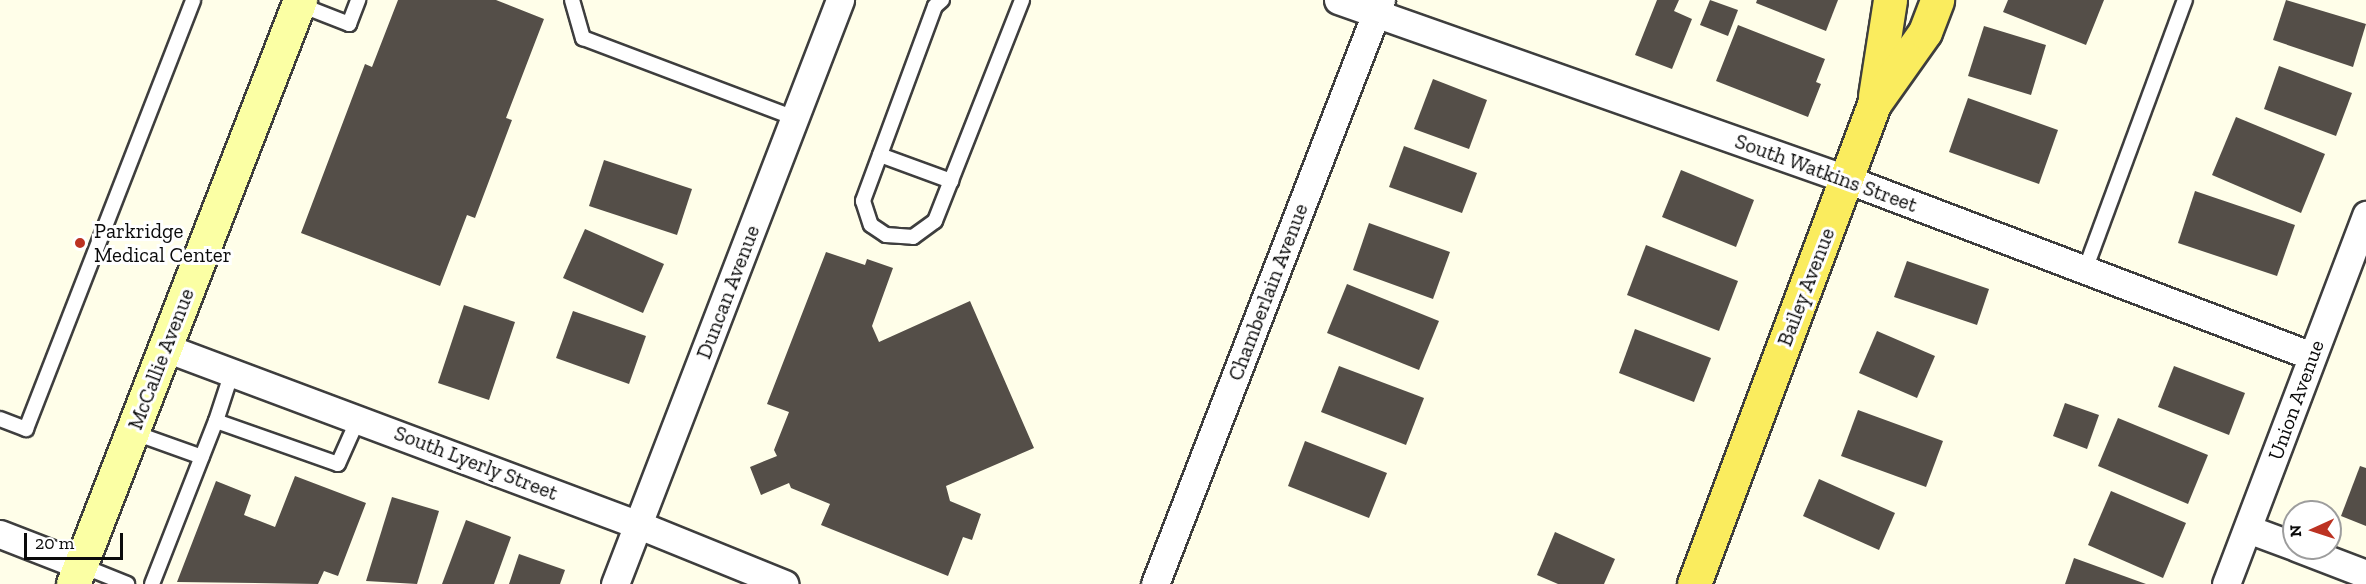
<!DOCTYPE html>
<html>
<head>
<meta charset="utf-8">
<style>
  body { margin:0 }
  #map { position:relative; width:2366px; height:584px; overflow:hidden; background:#fffee9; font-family:"Zilla Slab",serif }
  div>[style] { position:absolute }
  .building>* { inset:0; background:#544e48 }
  .roads { filter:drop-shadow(2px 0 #3e3e3e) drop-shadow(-2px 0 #3e3e3e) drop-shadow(0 2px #3e3e3e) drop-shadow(0 -2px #3e3e3e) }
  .service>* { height:14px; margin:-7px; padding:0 7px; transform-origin:7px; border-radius:7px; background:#fff }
  .minor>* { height:27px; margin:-13.5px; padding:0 13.5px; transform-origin:13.5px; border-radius:13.5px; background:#fff }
  .secondary>* { height:33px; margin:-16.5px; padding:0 16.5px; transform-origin:16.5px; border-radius:16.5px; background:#fbffa4 }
  .primary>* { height:33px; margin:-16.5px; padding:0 16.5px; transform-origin:16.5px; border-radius:16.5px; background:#faec5e }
  .dots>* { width:16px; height:16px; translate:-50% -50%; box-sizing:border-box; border:3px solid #fff; border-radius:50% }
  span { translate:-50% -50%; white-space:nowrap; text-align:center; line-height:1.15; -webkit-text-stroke:6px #fff; paint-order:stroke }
  .street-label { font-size:21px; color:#0b0b0b }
  .poi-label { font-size:21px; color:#0b0b0b }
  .left { translate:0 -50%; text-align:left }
  .north { position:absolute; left:2282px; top:500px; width:60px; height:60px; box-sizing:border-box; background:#fff; border:2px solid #9d9d9d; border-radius:50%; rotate:267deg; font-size:16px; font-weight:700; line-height:24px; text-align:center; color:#0b0b0b }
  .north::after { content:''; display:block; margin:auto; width:21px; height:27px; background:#bc3222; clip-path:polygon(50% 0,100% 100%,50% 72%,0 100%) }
  .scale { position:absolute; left:24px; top:533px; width:99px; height:27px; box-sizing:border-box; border:3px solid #0b0b0b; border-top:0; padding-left:8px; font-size:18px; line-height:21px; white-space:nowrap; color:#0b0b0b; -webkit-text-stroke:4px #fff; paint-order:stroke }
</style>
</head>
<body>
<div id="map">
  <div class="building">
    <div style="clip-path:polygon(398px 0,496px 0,544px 19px,506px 118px,512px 120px,475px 218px,467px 215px,440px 286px,301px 233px,365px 64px,372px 67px)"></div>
    <div style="clip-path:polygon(1657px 0,1679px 0,1674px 11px,1692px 19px,1672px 69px,1635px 55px)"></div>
    <div style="clip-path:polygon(1710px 0,1738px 10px,1728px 36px,1700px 25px)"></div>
    <div style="clip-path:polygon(1757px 0,1838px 0,1826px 31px,1756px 3px)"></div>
    <div style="clip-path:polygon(2008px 0,2104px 0,2086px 45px,2003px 12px)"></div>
    <div style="clip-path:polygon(2286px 0,2366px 24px,2353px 67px,2273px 40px)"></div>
    <div style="clip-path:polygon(1738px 25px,1825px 59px,1816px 82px,1821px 84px,1808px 117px,1716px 81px)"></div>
    <div style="clip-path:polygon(1984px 26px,2046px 45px,2031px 95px,1968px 76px)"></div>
    <div style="clip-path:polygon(2279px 66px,2352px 93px,2336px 136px,2264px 109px)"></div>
    <div style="clip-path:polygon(1433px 79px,1487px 100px,1469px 149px,1414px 129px)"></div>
    <div style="clip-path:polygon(1968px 98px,2058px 130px,2039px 184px,1949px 152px)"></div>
    <div style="clip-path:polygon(2236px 117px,2325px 154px,2301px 213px,2212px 175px)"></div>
    <div style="clip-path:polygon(1404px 146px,1477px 173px,1462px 213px,1389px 187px)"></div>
    <div style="clip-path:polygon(604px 160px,692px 189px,677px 235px,589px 206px)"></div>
    <div style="clip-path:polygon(1681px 170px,1754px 200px,1736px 247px,1662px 217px)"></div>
    <div style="clip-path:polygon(2195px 191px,2295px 225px,2277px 276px,2178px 243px)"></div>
    <div style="clip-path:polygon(1369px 223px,1450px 252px,1433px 299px,1353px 270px)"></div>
    <div style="clip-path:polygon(585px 229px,664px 264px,643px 313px,563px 278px)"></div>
    <div style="clip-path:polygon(1646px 245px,1738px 281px,1719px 331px,1627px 295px)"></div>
    <div style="clip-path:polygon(826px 252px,865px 265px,867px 259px,893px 268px,872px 326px,879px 342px,970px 301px,1034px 448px,946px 486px,950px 501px,981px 514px,972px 540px,963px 537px,948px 576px,821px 525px,830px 504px,791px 488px,789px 483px,761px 495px,750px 467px,777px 456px,774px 450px,789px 412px,767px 404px)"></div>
    <div style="clip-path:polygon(1907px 261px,1989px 289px,1977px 325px,1894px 297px)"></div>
    <div style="clip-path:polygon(1347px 284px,1439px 321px,1419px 370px,1327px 333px)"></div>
    <div style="clip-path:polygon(464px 305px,515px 322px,489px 400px,438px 383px)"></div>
    <div style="clip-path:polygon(573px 311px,646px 336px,629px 384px,556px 358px)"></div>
    <div style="clip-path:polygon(1635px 329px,1711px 358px,1694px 402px,1619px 373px)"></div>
    <div style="clip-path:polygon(1877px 331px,1935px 356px,1917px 398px,1859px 373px)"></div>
    <div style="clip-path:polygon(1339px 366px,1424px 398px,1406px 445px,1321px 412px)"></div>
    <div style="clip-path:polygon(2174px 366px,2245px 393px,2229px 435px,2158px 407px)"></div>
    <div style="clip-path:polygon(2065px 403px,2099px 415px,2087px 449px,2053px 436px)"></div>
    <div style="clip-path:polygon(1858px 410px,1943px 441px,1926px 487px,1841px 456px)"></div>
    <div style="clip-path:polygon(2118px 418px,2208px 455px,2188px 504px,2098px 466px)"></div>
    <div style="clip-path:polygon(1305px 441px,1387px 473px,1369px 518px,1288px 486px)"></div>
    <div style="clip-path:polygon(2360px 466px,2366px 468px,2366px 526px,2341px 516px)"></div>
    <div style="clip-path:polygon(295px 476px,366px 503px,338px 576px,324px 571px,318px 584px,177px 582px,216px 481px,251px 495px,244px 515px,275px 527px)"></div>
    <div style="clip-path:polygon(1819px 479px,1895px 513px,1879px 550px,1803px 516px)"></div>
    <div style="clip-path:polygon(2111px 491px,2186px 523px,2163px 578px,2088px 545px)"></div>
    <div style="clip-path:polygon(392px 497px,439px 511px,417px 584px,366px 581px)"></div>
    <div style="clip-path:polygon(466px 520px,511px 537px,494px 584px,442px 584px)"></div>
    <div style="clip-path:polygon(1555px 532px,1615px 559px,1604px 584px,1558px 584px,1537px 575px)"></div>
    <div style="clip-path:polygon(519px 554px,565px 570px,560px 584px,509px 584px)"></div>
    <div style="clip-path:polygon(2074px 558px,2146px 584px,2065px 584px)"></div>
  </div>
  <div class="roads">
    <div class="service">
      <div style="left:572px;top:0;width:40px;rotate:74deg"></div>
      <div style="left:583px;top:38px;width:227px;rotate:20.7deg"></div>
      <div style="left:942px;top:0;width:9px;rotate:139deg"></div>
      <div style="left:935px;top:6px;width:208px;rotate:110.3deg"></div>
      <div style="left:863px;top:201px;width:25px;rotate:72deg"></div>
      <div style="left:871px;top:225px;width:18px;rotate:34deg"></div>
      <div style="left:886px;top:235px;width:27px;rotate:4deg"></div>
      <div style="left:913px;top:237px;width:27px;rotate:-36deg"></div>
      <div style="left:935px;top:221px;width:238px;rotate:-68.5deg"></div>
      <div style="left:298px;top:4px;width:55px;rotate:21.4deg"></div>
      <div style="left:349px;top:24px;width:26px;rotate:-69deg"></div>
      <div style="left:880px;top:155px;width:76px;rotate:20.1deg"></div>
      <div style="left:2085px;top:270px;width:288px;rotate:-69.7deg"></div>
      <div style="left:0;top:419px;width:28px;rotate:21deg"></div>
      <div style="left:26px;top:429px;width:460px;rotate:-68.7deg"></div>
      <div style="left:216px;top:421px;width:52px;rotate:-71.9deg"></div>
      <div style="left:132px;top:432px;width:74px;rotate:19.7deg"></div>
      <div style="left:80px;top:565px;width:51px;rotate:22deg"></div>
      <div style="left:152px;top:584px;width:175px;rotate:-68.6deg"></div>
      <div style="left:216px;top:421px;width:129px;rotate:19.4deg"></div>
      <div style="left:338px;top:464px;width:49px;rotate:-66deg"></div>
    </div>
    <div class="minor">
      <div style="left:1338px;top:0;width:539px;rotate:19.41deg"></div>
      <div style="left:1846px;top:179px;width:498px;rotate:20.8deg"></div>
      <div style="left:166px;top:348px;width:505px;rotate:20.52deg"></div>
      <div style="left:639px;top:525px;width:157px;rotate:22.1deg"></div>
      <div style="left:2248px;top:529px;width:49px;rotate:20.3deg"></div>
      <div style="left:0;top:534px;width:86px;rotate:21.2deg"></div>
      <div style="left:2298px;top:548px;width:73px;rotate:20.9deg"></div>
      <div style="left:615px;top:584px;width:626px;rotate:-68.93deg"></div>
      <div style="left:1155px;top:584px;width:626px;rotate:-68.84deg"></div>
      <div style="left:2226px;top:584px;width:395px;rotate:-69.2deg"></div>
    </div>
    <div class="secondary">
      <div style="left:73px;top:584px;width:627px;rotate:-68.76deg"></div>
    </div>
    <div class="primary">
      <div style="left:1875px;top:96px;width:97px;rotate:-81.1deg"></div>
      <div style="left:1694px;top:584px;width:513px;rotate:-69.44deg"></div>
      <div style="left:1874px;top:104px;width:88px;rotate:-54.7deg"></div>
      <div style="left:1925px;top:32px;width:34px;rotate:-69deg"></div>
    </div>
  </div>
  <div class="dots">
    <div style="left:80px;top:243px;background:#bc3222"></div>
  </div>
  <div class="street-label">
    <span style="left:1826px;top:173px;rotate:20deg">South Watkins Street</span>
    <span style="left:1806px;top:287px;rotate:-69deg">Bailey Avenue</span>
    <span style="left:728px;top:292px;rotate:-69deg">Duncan Avenue</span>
    <span style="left:1268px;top:292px;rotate:-69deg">Chamberlain Avenue</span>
    <span style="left:161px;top:359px;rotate:-69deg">McCallie Avenue</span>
    <span style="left:2296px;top:400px;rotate:-70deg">Union Avenue</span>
    <span style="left:476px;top:463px;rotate:21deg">South Lyerly Street</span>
  </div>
  <div class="poi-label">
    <span class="left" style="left:94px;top:243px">Parkridge<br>Medical Center</span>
  </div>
  <div class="north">N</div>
  <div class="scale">20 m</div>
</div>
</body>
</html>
